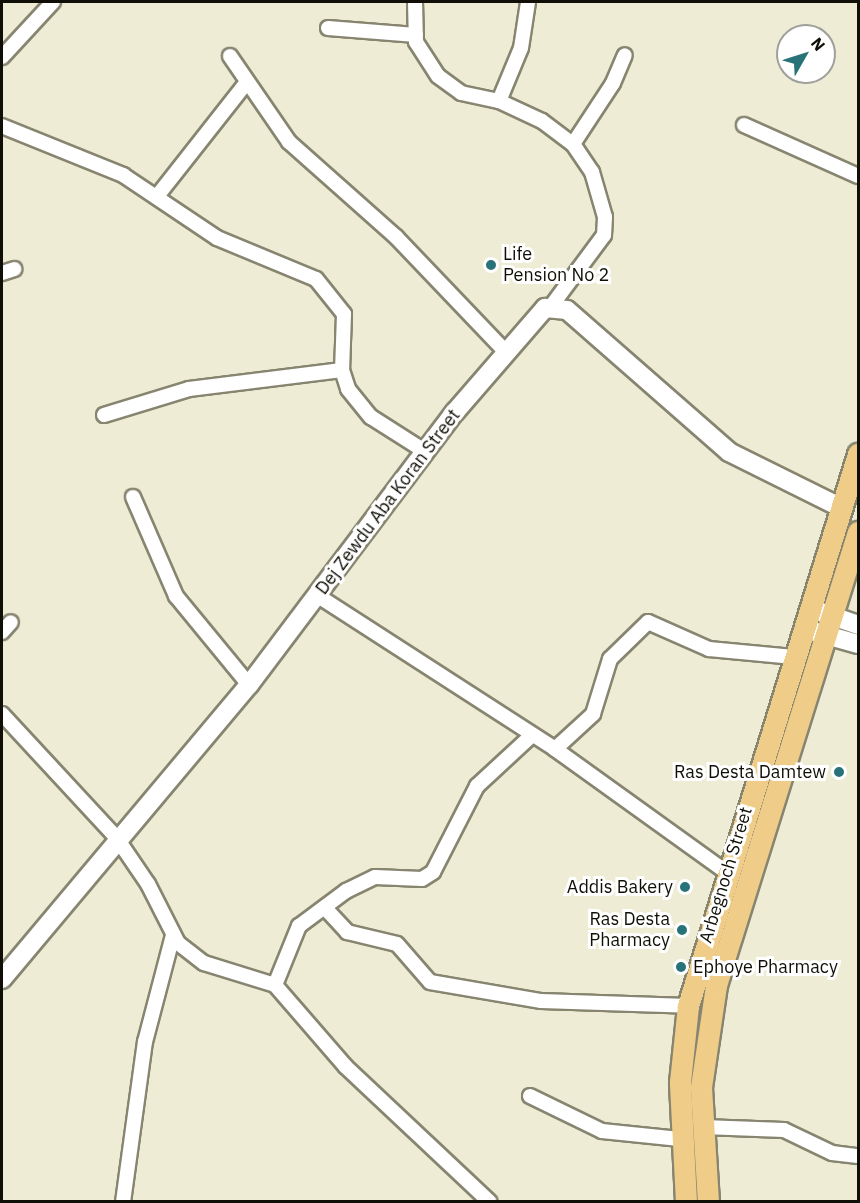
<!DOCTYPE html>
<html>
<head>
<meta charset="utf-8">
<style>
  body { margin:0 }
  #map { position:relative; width:860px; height:1203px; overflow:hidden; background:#eeecd5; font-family:"IBM Plex Sans",sans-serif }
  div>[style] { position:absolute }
  .roads { filter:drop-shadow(2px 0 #878570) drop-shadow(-2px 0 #878570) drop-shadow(0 2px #878570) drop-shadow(0 -2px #878570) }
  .street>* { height:14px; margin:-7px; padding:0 7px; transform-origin:7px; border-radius:7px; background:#fff }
  .secondary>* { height:18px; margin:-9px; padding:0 9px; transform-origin:9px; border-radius:9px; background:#fff }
  .primary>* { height:21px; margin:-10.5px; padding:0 10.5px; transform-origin:10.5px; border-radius:10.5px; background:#efcd89 }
  .dots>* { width:16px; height:16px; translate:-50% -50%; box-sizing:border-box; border:3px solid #fff; border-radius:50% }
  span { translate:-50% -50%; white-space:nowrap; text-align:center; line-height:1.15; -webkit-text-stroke:6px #fff; paint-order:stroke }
  .poi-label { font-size:18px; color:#100f07 }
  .left { translate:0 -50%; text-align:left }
  .right { translate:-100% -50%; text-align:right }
  .street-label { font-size:18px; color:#100f07 }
  .frame { position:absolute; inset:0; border:3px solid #100f07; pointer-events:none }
  .north { position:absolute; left:776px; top:24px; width:60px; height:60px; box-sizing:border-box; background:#fff; border:2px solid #9f9f9c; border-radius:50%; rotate:51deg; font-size:16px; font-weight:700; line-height:24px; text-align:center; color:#100f07 }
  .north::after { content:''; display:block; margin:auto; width:21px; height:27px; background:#287279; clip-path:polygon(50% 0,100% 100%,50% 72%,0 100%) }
</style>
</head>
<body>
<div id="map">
  <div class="roads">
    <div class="street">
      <div style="left:415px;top:2px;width:40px;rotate:88.6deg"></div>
      <div style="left:416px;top:42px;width:40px;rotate:57.1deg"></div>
      <div style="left:438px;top:76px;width:29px;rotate:36deg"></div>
      <div style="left:461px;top:93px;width:39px;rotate:12deg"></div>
      <div style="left:499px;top:101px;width:47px;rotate:24.9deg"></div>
      <div style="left:542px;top:121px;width:39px;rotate:37deg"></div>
      <div style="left:573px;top:144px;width:34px;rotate:56deg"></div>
      <div style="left:592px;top:172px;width:47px;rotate:73.9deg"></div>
      <div style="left:605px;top:217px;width:18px;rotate:93deg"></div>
      <div style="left:604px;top:235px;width:87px;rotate:126.6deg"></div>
      <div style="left:328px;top:28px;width:88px;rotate:4.5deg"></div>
      <div style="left:230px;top:56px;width:104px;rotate:55.5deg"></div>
      <div style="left:289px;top:142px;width:143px;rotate:41.6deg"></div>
      <div style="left:396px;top:237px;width:158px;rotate:46.3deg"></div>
      <div style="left:2px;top:57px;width:75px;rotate:-47.2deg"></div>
      <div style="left:499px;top:101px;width:57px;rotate:-67.5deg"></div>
      <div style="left:521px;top:48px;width:47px;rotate:-81.3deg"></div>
      <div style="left:744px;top:125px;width:125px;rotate:24.1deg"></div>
      <div style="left:2px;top:126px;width:131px;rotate:22deg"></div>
      <div style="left:123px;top:175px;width:113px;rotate:33.8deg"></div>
      <div style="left:217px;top:238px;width:107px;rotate:22.5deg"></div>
      <div style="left:316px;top:279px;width:45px;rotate:51.3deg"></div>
      <div style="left:344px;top:314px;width:56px;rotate:92deg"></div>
      <div style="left:342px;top:370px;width:20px;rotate:72deg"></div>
      <div style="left:348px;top:389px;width:36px;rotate:51deg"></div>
      <div style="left:371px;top:417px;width:65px;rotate:32.5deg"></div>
      <div style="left:573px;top:144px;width:73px;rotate:-56.7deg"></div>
      <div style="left:613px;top:83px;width:30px;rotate:-67deg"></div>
      <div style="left:158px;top:195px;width:144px;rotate:-51.8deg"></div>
      <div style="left:2px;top:273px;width:13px;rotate:-18deg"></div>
      <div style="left:104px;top:415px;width:89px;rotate:-17deg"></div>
      <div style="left:189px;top:389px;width:154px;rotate:-7.1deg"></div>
      <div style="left:133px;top:497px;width:108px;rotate:66.5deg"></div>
      <div style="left:176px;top:596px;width:115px;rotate:50.6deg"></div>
      <div style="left:318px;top:596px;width:282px;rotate:32.8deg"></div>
      <div style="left:555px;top:749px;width:211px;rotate:35.7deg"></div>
      <div style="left:2px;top:632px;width:13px;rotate:-48deg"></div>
      <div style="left:2px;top:714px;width:168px;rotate:47.2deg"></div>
      <div style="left:116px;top:837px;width:57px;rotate:55.8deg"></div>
      <div style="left:148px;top:884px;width:66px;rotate:63deg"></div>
      <div style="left:178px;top:943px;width:33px;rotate:38deg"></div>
      <div style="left:204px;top:963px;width:74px;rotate:17.2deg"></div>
      <div style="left:275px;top:985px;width:108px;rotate:49.1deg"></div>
      <div style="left:346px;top:1067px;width:197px;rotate:43.2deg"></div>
      <div style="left:555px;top:749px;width:52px;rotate:-42.6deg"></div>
      <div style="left:593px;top:714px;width:58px;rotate:-72.8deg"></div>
      <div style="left:610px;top:659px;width:53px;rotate:-44.2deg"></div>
      <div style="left:648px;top:622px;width:67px;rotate:23.9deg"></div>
      <div style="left:709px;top:649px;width:85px;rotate:5.4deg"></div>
      <div style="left:325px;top:908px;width:33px;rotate:47deg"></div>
      <div style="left:347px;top:932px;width:51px;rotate:13.5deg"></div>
      <div style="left:397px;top:944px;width:50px;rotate:49deg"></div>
      <div style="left:430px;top:982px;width:113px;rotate:9.7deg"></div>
      <div style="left:541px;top:1001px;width:147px;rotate:1.9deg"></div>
      <div style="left:275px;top:985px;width:64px;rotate:-67.9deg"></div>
      <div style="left:299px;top:926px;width:59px;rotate:-36.7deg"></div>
      <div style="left:346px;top:891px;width:32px;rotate:-26deg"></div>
      <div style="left:375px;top:877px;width:47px;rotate:2.4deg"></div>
      <div style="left:422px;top:879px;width:13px;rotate:-32deg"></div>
      <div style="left:433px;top:872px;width:97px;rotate:-62.9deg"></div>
      <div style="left:477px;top:786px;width:75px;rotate:-42.8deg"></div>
      <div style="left:530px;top:1096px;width:80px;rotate:25.9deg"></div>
      <div style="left:602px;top:1131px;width:78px;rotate:5.9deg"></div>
      <div style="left:703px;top:1127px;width:81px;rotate:2.1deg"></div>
      <div style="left:784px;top:1130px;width:53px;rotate:25.6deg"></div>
      <div style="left:832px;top:1153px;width:26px;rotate:7deg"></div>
      <div style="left:123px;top:1202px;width:162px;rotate:-82.2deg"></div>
      <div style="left:145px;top:1042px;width:111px;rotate:-75.3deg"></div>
    </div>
    <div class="secondary">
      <div style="left:812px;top:609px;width:49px;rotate:19.2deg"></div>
      <div style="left:812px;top:631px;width:48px;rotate:15.8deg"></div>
      <div style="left:2px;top:979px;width:384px;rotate:-50deg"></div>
      <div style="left:249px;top:685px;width:342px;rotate:-53deg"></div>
      <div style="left:455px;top:412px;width:138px;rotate:-49.1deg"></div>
      <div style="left:545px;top:308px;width:22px;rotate:5deg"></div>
      <div style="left:567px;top:310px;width:215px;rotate:41.2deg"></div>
      <div style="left:729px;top:452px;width:124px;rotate:26.4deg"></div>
    </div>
    <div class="primary">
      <div style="left:686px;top:1202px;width:120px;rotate:-92.9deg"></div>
      <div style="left:680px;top:1082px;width:76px;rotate:-84deg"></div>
      <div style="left:688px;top:1006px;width:578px;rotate:-72.88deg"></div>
      <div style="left:708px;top:1202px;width:115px;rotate:-93.5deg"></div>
      <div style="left:701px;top:1087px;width:103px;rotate:-81.6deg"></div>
      <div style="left:716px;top:985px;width:475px;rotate:-72.6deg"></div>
    </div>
  </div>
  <div class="dots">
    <div style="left:491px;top:265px;background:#287279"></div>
    <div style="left:839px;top:772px;background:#287279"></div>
    <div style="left:685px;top:887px;background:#287279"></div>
    <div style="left:682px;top:930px;background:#287279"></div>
    <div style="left:681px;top:967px;background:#287279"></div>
  </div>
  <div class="poi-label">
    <span class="left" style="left:503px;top:265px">Life<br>Pension No 2</span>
    <span class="right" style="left:826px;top:772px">Ras Desta Damtew</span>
    <span class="right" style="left:673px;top:887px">Addis Bakery</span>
    <span class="right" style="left:670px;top:930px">Ras Desta<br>Pharmacy</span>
    <span class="left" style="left:693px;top:967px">Ephoye Pharmacy</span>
  </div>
  <div class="street-label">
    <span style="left:388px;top:502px;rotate:-53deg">Dej Zewdu Aba Koran Street</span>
    <span style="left:726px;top:875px;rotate:-73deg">Arbegnoch Street</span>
  </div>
  <div class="frame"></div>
  <div class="north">N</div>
</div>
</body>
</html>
